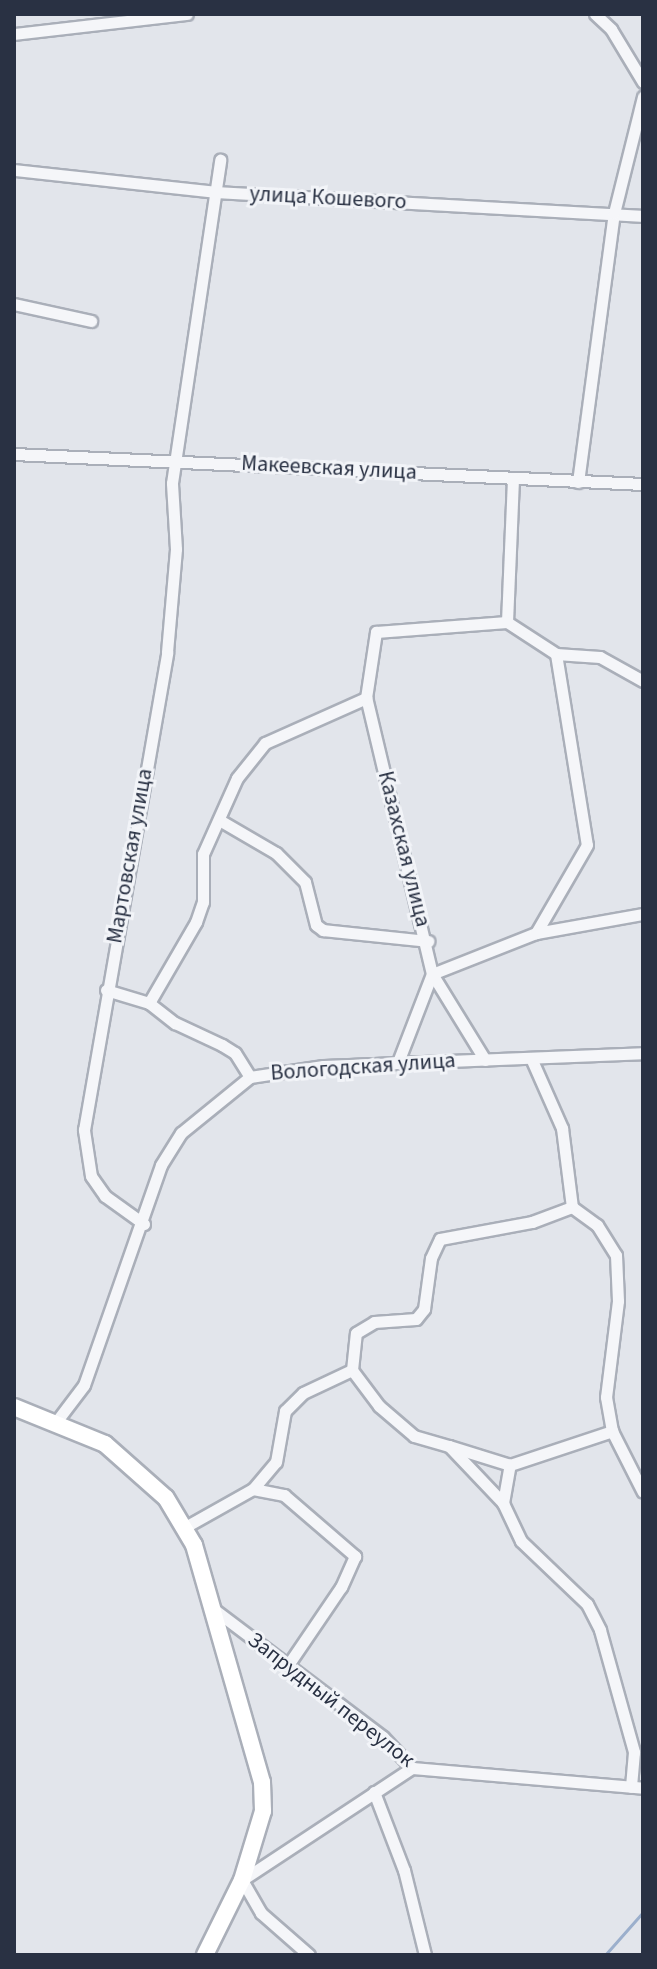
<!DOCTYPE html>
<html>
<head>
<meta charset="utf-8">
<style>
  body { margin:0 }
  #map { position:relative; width:657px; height:1969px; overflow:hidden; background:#e2e5eb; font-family:"Source Sans 3",sans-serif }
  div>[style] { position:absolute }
  .stream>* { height:3px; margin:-1.5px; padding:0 1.5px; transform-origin:1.5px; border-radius:1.5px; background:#9bafcc }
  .roads { filter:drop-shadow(2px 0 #aaafb9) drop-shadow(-2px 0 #aaafb9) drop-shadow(0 2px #aaafb9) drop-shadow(0 -2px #aaafb9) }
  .street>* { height:11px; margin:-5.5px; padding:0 5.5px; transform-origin:5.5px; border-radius:5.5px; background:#f5f6f9 }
  .secondary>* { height:16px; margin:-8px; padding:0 8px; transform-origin:8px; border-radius:8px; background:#fff }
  span { translate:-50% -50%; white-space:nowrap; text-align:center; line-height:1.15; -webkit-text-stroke:6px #f2f4f8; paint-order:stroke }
  .street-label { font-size:22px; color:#293143 }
  .frame { position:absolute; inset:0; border:16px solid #293143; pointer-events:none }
</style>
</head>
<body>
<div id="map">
  <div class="stream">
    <div style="left:605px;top:1955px;width:57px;rotate:-48.5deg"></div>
  </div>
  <div class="roads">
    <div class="street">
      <div style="left:595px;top:14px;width:22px;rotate:43deg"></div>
      <div style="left:611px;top:29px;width:62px;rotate:58.9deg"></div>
      <div style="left:14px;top:34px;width:174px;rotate:-6.6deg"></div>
      <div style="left:14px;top:170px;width:203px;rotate:6.2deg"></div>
      <div style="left:216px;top:192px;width:428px;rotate:3.2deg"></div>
      <div style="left:14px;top:304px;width:79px;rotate:12.4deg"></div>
      <div style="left:14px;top:454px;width:630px;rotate:2.73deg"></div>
      <div style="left:578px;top:482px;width:271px;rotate:-82.4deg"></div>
      <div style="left:614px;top:213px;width:120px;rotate:-76deg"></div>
      <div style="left:507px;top:622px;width:144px;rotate:-87.6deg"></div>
      <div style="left:556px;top:654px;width:44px;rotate:3.9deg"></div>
      <div style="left:600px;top:657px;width:49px;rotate:29.2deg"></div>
      <div style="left:221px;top:821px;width:64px;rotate:30.2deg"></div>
      <div style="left:276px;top:853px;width:41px;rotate:45deg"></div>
      <div style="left:305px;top:882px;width:44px;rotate:75.7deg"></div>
      <div style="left:316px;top:925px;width:9px;rotate:36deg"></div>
      <div style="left:323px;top:930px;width:106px;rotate:6deg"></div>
      <div style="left:106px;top:990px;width:45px;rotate:16.8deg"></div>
      <div style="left:149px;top:1003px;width:33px;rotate:38deg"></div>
      <div style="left:175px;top:1023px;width:52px;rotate:25.1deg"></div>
      <div style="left:222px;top:1045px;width:15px;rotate:32deg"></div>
      <div style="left:235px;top:1053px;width:28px;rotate:58deg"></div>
      <div style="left:149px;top:1003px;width:94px;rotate:-59.9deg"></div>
      <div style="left:196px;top:922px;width:21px;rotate:-71deg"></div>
      <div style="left:203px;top:902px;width:48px;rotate:-90deg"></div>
      <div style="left:203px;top:854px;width:83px;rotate:-65.9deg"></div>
      <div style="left:237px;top:778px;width:45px;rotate:-51.3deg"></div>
      <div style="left:265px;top:743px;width:111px;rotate:-24deg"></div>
      <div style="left:531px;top:1058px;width:77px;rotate:66.1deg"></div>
      <div style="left:562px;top:1128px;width:80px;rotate:82.8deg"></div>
      <div style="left:572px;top:1207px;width:31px;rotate:36deg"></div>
      <div style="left:597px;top:1225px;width:36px;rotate:58deg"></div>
      <div style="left:616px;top:1255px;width:46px;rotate:87.5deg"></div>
      <div style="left:618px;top:1301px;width:97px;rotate:97.1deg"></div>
      <div style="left:606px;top:1397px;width:35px;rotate:80deg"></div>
      <div style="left:612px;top:1431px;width:68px;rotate:63.1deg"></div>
      <div style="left:485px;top:1060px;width:101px;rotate:-121.6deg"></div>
      <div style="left:432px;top:974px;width:112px;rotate:-21.5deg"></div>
      <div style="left:536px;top:933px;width:109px;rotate:-10.1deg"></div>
      <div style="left:398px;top:1062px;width:94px;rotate:-68.9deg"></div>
      <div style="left:432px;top:974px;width:284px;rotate:-103.4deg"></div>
      <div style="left:366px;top:698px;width:67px;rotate:-81.4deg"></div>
      <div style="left:376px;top:632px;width:131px;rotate:-4.4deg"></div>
      <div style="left:507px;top:622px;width:59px;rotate:33.1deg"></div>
      <div style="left:556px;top:654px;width:193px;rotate:80.8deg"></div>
      <div style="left:587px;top:845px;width:102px;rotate:120.1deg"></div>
      <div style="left:144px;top:1224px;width:48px;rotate:-144.3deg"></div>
      <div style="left:105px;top:1196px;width:24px;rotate:-125deg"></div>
      <div style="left:91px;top:1176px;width:47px;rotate:-98.7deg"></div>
      <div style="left:84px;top:1130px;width:485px;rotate:-80.1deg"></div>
      <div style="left:167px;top:652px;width:103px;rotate:-85deg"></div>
      <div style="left:176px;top:549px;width:66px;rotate:-93.5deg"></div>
      <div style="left:172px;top:483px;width:327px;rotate:-81.5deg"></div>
      <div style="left:352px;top:1370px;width:37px;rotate:-84deg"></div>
      <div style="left:356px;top:1333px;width:21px;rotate:-31deg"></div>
      <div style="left:374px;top:1322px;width:42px;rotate:-4.1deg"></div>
      <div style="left:416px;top:1319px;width:13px;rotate:-51deg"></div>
      <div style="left:424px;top:1309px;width:51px;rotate:-82.2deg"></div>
      <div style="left:431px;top:1258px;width:21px;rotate:-65deg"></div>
      <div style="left:440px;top:1239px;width:94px;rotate:-10.5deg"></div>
      <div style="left:532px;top:1222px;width:43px;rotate:-20.6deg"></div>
      <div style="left:56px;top:1422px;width:46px;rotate:-52.9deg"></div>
      <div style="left:84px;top:1385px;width:233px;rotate:-70.7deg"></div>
      <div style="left:161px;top:1165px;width:38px;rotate:-58deg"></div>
      <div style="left:181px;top:1133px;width:89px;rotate:-39.1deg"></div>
      <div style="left:250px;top:1077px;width:74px;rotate:-8.6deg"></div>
      <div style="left:323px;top:1066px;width:320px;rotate:-2.3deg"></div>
      <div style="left:449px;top:1446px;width:64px;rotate:17.3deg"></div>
      <div style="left:253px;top:1489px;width:32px;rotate:11deg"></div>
      <div style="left:284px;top:1495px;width:94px;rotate:40.7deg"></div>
      <div style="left:355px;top:1556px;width:34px;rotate:114deg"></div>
      <div style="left:341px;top:1587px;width:94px;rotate:124.2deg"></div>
      <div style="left:503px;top:1503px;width:39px;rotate:-80deg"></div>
      <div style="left:510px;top:1465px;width:108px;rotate:-18.4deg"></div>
      <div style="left:187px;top:1526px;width:76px;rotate:-29.3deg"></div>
      <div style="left:253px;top:1489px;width:35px;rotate:-50deg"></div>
      <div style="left:276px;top:1462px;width:52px;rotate:-80deg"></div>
      <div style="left:285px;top:1411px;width:25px;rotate:-45deg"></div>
      <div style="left:303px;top:1393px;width:54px;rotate:-25.1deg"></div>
      <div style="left:352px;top:1370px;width:45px;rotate:53.1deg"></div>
      <div style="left:379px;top:1406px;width:46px;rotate:40.6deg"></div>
      <div style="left:414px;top:1436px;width:36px;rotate:16deg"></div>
      <div style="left:449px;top:1446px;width:79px;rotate:46.5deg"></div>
      <div style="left:503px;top:1503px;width:42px;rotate:64.7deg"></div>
      <div style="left:521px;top:1541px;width:91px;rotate:43.7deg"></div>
      <div style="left:587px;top:1604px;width:29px;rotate:63deg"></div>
      <div style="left:600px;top:1630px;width:127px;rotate:74.4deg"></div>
      <div style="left:634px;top:1752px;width:35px;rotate:95deg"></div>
      <div style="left:216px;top:1611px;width:209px;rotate:37deg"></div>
      <div style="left:383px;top:1737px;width:42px;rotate:46.9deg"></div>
      <div style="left:412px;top:1768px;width:232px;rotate:4.9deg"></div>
      <div style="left:374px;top:1792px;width:84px;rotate:69deg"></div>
      <div style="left:404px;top:1870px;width:88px;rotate:76.1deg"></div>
      <div style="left:309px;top:1955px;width:64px;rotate:-138.8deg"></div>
      <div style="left:261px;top:1913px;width:38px;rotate:-120deg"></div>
      <div style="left:242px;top:1880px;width:204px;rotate:-33.4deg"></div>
    </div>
    <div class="secondary">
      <div style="left:14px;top:1407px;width:98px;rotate:22.1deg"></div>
      <div style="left:105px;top:1444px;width:81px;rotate:41.5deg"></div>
      <div style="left:166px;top:1498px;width:55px;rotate:59.2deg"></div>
      <div style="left:194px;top:1545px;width:247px;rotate:74deg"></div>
      <div style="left:262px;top:1782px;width:29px;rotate:88deg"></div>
      <div style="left:263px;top:1811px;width:72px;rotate:106.9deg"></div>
      <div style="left:242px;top:1880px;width:84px;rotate:116.3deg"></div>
    </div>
  </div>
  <div class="street-label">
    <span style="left:328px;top:198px;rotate:3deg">улица Кошевого</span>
    <span style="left:329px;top:468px;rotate:3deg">Макеевская улица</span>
    <span style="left:404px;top:849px;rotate:76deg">Казахская улица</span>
    <span style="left:130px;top:856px;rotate:-80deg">Мартовская улица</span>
    <span style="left:363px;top:1067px;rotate:-4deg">Вологодская улица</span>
    <span style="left:331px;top:1700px;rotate:38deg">Запрудный переулок</span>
  </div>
  <div class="frame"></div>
</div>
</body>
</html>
